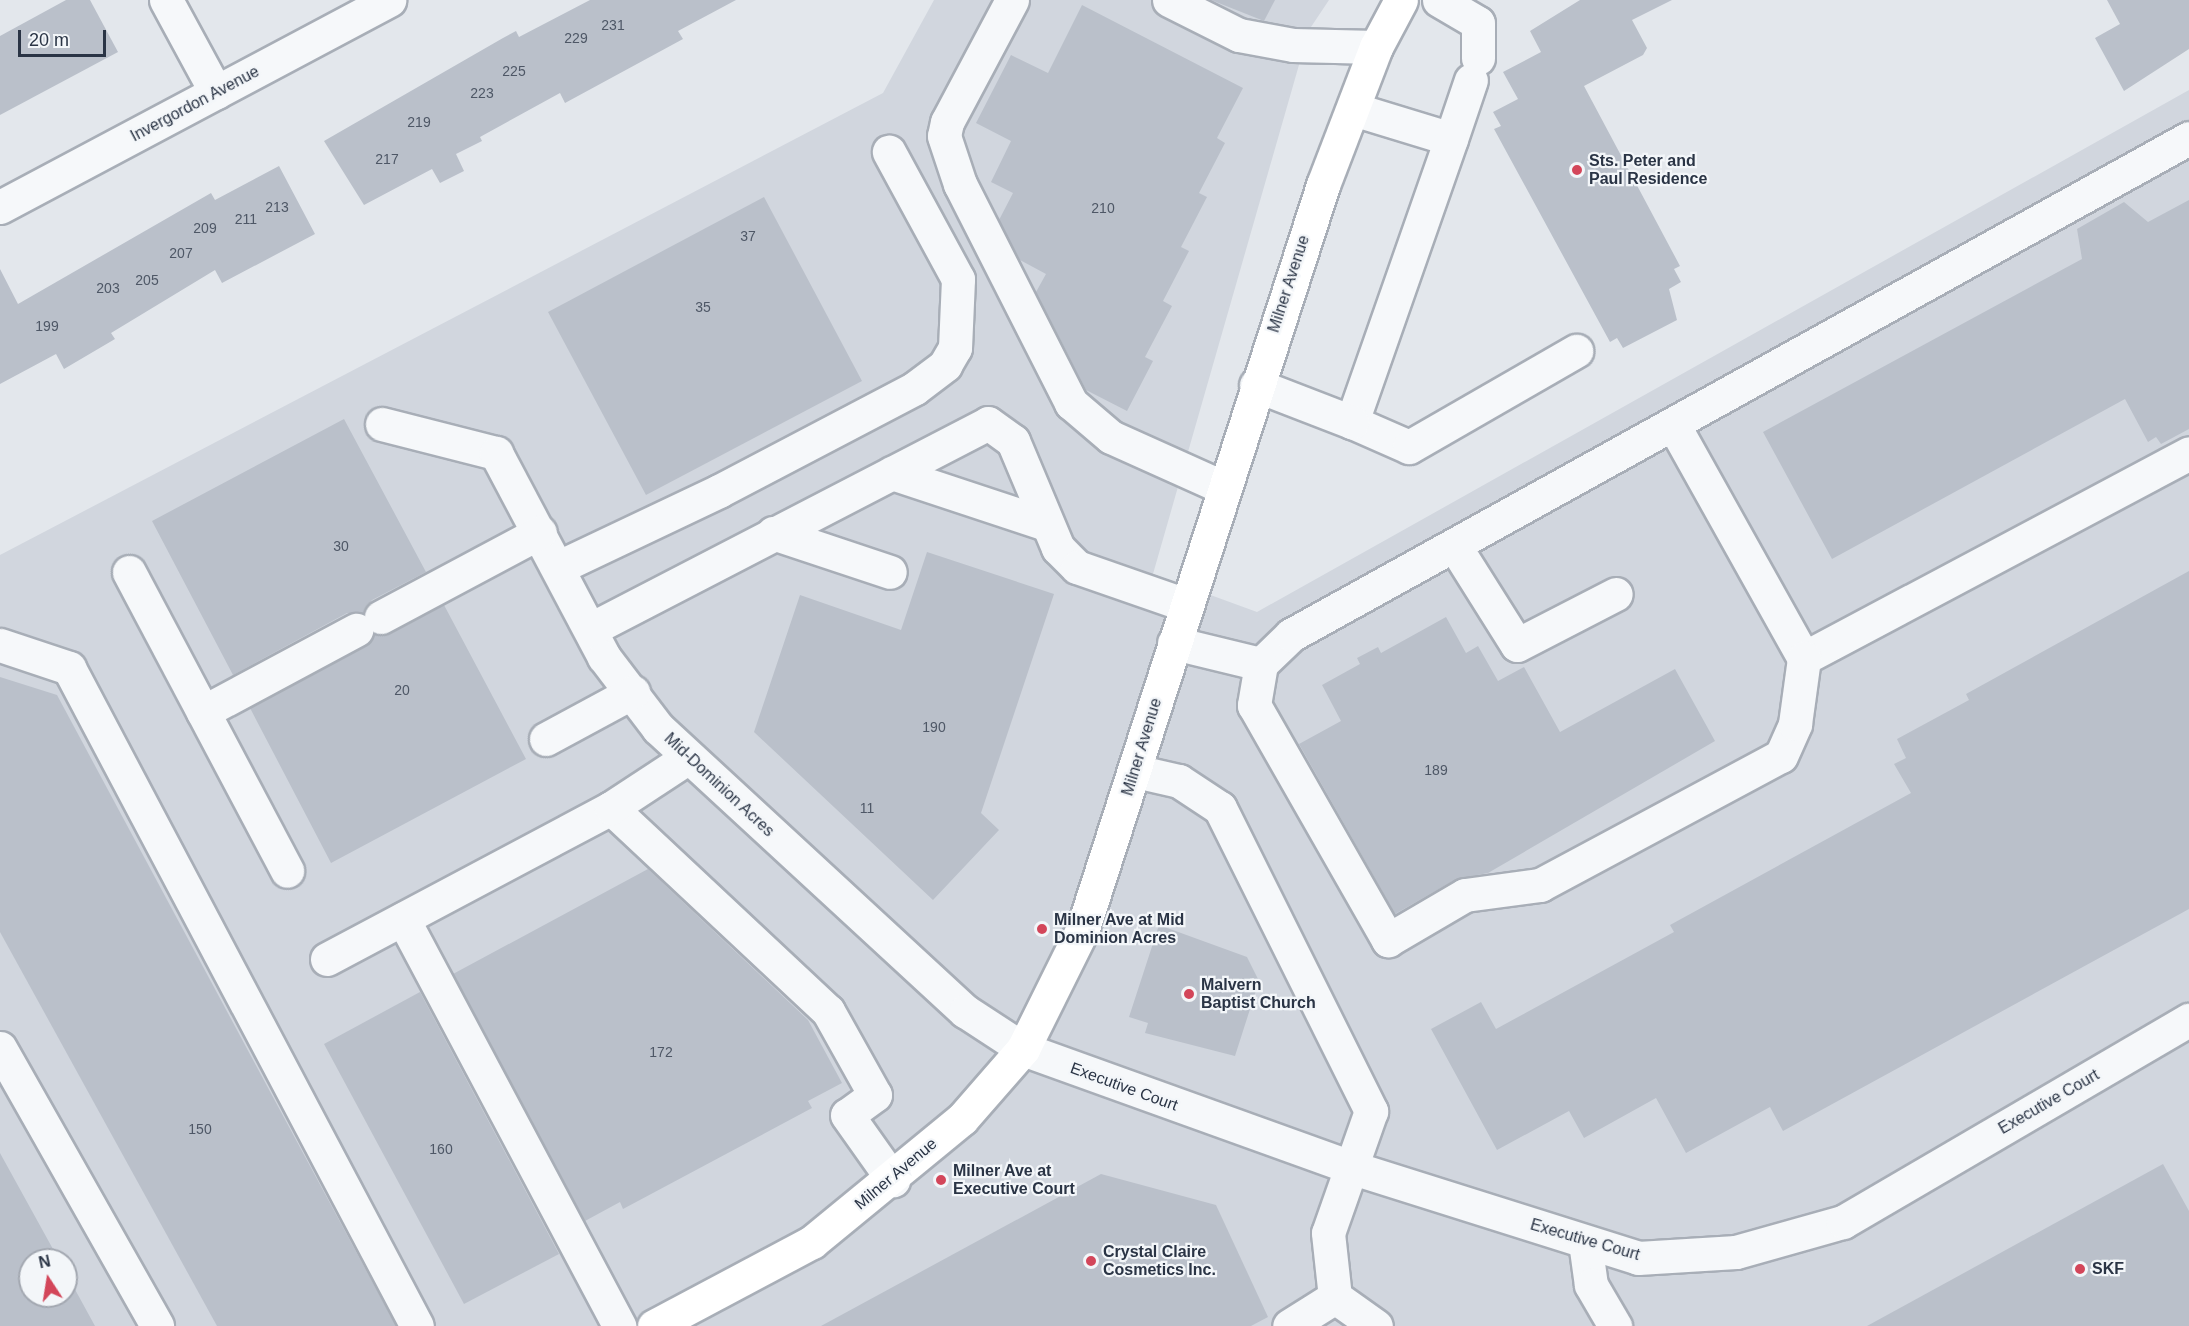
<!DOCTYPE html>
<html>
<head>
<meta charset="utf-8">
<style>
  body { margin:0 }
  #map { position:relative; width:2189px; height:1326px; overflow:hidden; background:#e3e7ec; font-family:Arial,sans-serif }
  div>[style] { position:absolute }
  .built>* { inset:0; background:#d1d6de }
  .building>* { inset:0; background:#bac0ca }
  .roads { filter:drop-shadow(2px 0 #a8aeb7) drop-shadow(-2px 0 #a8aeb7) drop-shadow(0 2px #a8aeb7) drop-shadow(0 -2px #a8aeb7) }
  .minor>* { height:33px; margin:-16.5px; padding:0 16.5px; transform-origin:16.5px; border-radius:16.5px; background:#f6f8fa }
  .major>* { height:33px; margin:-16.5px; padding:0 16.5px; transform-origin:16.5px; border-radius:16.5px; background:#fff }
  .dots>* { width:16px; height:16px; translate:-50% -50%; box-sizing:border-box; border:3px solid #f3f6f9; border-radius:50% }
  span { translate:-50% -50%; white-space:nowrap; text-align:center; line-height:1.15; -webkit-text-stroke:4.5px #f3f6f9; paint-order:stroke }
  .number-label { font-size:14px; color:#4e5766 }
  .number-label span { -webkit-text-stroke-width:0 }
  .street-label { font-size:16px; color:#2a3445 }
  .poi-label { font-size:16px; color:#2a3445; font-weight:700 }
  .left { translate:0 -50%; text-align:left }
  .north { position:absolute; left:18px; top:1248px; width:60px; height:60px; box-sizing:border-box; background:#f3f6f9; border:2px solid #a3a8b1; border-radius:50%; rotate:348deg; font-size:16px; font-weight:700; line-height:24px; text-align:center; color:#2a3445 }
  .north::after { content:''; display:block; margin:auto; width:21px; height:27px; background:#d3465a; clip-path:polygon(50% 0,100% 100%,50% 72%,0 100%) }
  .scale { position:absolute; left:18px; top:30px; width:88px; height:27px; box-sizing:border-box; border:3px solid #2a3445; border-top:0; padding-left:8px; font-size:18px; line-height:21px; white-space:nowrap; color:#2a3445; -webkit-text-stroke:4px #f3f6f9; paint-order:stroke }
</style>
</head>
<body>
<div id="map">
  <div class="built">
    <div style="clip-path:polygon(evenodd,934px 0,1329px 0,1309px 30px,1153px 574px,1257px 612px,2189px 90px,2189px 1326px,0 1326px,0 555px,883px 93px,934px 0,30px 1260px,66px 1260px,66px 1296px,30px 1296px,30px 1260px)"></div>
  </div>
  <div class="building">
    <div style="clip-path:polygon(66px 0,90px 0,118px 52px,0 115px,0 36px)"></div>
    <div style="clip-path:polygon(590px 0,736px 0,678px 31px,683px 39px,589px 90px,565px 103px,560px 93px,480px 137px,482px 141px,456px 154px,464px 171px,440px 183px,432px 169px,364px 205px,324px 141px,503px 38px,516px 31px,519px 37px)"></div>
    <div style="clip-path:polygon(1211px 0,1275px 0,1264px 21px)"></div>
    <div style="clip-path:polygon(1580px 0,1672px 0,1632px 20px,1647px 48px,1643px 55px,1584px 86px,1680px 266px,1674px 269px,1681px 282px,1669px 289px,1677px 320px,1623px 348px,1617px 338px,1610px 342px,1494px 129px,1501px 126px,1493px 112px,1518px 99px,1503px 72px,1541px 52px,1530px 31px)"></div>
    <div style="clip-path:polygon(2107px 0,2189px 0,2189px 49px,2124px 91px,2095px 38px,2120px 24px)"></div>
    <div style="clip-path:polygon(1082px 5px,1243px 88px,1217px 138px,1225px 143px,1199px 193px,1207px 197px,1181px 247px,1189px 251px,1163px 301px,1172px 306px,1145px 357px,1153px 361px,1127px 411px,1086px 390px,1036px 292px,1046px 274px,1020px 260px,999px 220px,1013px 193px,991px 182px,1011px 141px,976px 123px,1011px 55px,1048px 73px)"></div>
    <div style="clip-path:polygon(279px 166px,315px 234px,222px 283px,215px 270px,111px 333px,115px 339px,64px 369px,56px 354px,0 384px,0 269px,18px 304px,211px 193px,215px 200px)"></div>
    <div style="clip-path:polygon(764px 197px,862px 381px,646px 495px,548px 312px)"></div>
    <div style="clip-path:polygon(2189px 200px,2189px 429px,2161px 444px,2156px 437px,2148px 442px,2125px 399px,1832px 559px,1763px 432px,2082px 259px,2077px 229px,2124px 202px,2148px 222px)"></div>
    <div style="clip-path:polygon(344px 419px,426px 572px,372px 600px,363px 613px,347px 613px,233px 675px,152px 521px)"></div>
    <div style="clip-path:polygon(927px 552px,1054px 594px,981px 813px,999px 830px,933px 900px,754px 732px,800px 595px,901px 630px)"></div>
    <div style="clip-path:polygon(2189px 571px,2189px 909px,1783px 1131px,1770px 1107px,1686px 1153px,1656px 1098px,1584px 1138px,1569px 1111px,1497px 1150px,1431px 1029px,1481px 1002px,1496px 1029px,1674px 932px,1670px 925px,1911px 793px,1894px 764px,1906px 758px,1897px 739px,1969px 700px,1966px 694px)"></div>
    <div style="clip-path:polygon(444px 605px,526px 759px,331px 863px,250px 708px,365px 647px,374px 634px,390px 634px)"></div>
    <div style="clip-path:polygon(1446px 617px,1466px 653px,1478px 646px,1498px 681px,1524px 667px,1560px 732px,1675px 669px,1715px 741px,1488px 873px,1456px 879px,1395px 914px,1299px 744px,1341px 721px,1322px 685px,1360px 664px,1357px 658px,1378px 647px,1381px 653px)"></div>
    <div style="clip-path:polygon(0 677px,57px 695px,396px 1326px,217px 1326px,0 932px)"></div>
    <div style="clip-path:polygon(648px 869px,808px 1020px,842px 1083px,808px 1101px,812px 1108px,623px 1209px,620px 1202px,585px 1221px,453px 974px)"></div>
    <div style="clip-path:polygon(1159px 925px,1247px 957px,1259px 981px,1235px 1056px,1145px 1033px,1148px 1023px,1129px 1017px)"></div>
    <div style="clip-path:polygon(420px 992px,559px 1254px,464px 1304px,324px 1044px)"></div>
    <div style="clip-path:polygon(0 1153px,59px 1260px,30px 1260px,30px 1296px,66px 1296px,66px 1273px,95px 1326px,0 1326px)"></div>
    <div style="clip-path:polygon(2163px 1164px,2189px 1211px,2189px 1326px,1867px 1326px)"></div>
    <div style="clip-path:polygon(1101px 1174px,1216px 1205px,1268px 1317px,1251px 1326px,821px 1326px)"></div>
  </div>
  <div class="roads">
    <div class="minor">
      <div style="left:166px;top:0;width:105px;rotate:61.5deg"></div>
      <div style="left:1012px;top:0;width:138px;rotate:118deg"></div>
      <div style="left:947px;top:122px;width:14px;rotate:102deg"></div>
      <div style="left:944px;top:136px;width:51px;rotate:71.6deg"></div>
      <div style="left:960px;top:184px;width:246px;rotate:63.1deg"></div>
      <div style="left:1071px;top:403px;width:52px;rotate:40.4deg"></div>
      <div style="left:1111px;top:437px;width:122px;rotate:24.2deg"></div>
      <div style="left:1169px;top:0;width:78px;rotate:26.6deg"></div>
      <div style="left:1239px;top:35px;width:55px;rotate:10.5deg"></div>
      <div style="left:1293px;top:45px;width:83px;rotate:1.4deg"></div>
      <div style="left:1439px;top:0;width:45px;rotate:30.5deg"></div>
      <div style="left:1478px;top:23px;width:35px;rotate:90deg"></div>
      <div style="left:1353px;top:109px;width:102px;rotate:17deg"></div>
      <div style="left:1451px;top:139px;width:300px;rotate:109.3deg"></div>
      <div style="left:1352px;top:422px;width:62px;rotate:23.7deg"></div>
      <div style="left:1409px;top:447px;width:193px;rotate:-29.9deg"></div>
      <div style="left:1451px;top:139px;width:62px;rotate:-71.3deg"></div>
      <div style="left:0;top:207px;width:441px;rotate:-28deg"></div>
      <div style="left:1256px;top:385px;width:103px;rotate:21.1deg"></div>
      <div style="left:382px;top:424px;width:118px;rotate:14.3deg"></div>
      <div style="left:496px;top:453px;width:231px;rotate:62.1deg"></div>
      <div style="left:604px;top:657px;width:89px;rotate:52.7deg"></div>
      <div style="left:658px;top:728px;width:418px;rotate:42.7deg"></div>
      <div style="left:965px;top:1011px;width:69px;rotate:33.2deg"></div>
      <div style="left:1023px;top:1049px;width:348px;rotate:19.8deg"></div>
      <div style="left:1350px;top:1167px;width:302px;rotate:17.5deg"></div>
      <div style="left:1638px;top:1258px;width:98px;rotate:-3.5deg"></div>
      <div style="left:1736px;top:1252px;width:111px;rotate:-15.7deg"></div>
      <div style="left:1843px;top:1222px;width:401px;rotate:-30.3deg"></div>
      <div style="left:1673px;top:424px;width:268px;rotate:60.8deg"></div>
      <div style="left:1804px;top:658px;width:436px;rotate:-28deg"></div>
      <div style="left:892px;top:473px;width:162px;rotate:18.3deg"></div>
      <div style="left:773px;top:533px;width:123px;rotate:18.4deg"></div>
      <div style="left:1454px;top:545px;width:118px;rotate:57.8deg"></div>
      <div style="left:1517px;top:645px;width:111px;rotate:-27.3deg"></div>
      <div style="left:559px;top:567px;width:177px;rotate:-25.4deg"></div>
      <div style="left:719px;top:491px;width:221px;rotate:-27.7deg"></div>
      <div style="left:915px;top:388px;width:38px;rotate:-37deg"></div>
      <div style="left:945px;top:365px;width:20px;rotate:-60deg"></div>
      <div style="left:955px;top:348px;width:69px;rotate:-87.5deg"></div>
      <div style="left:958px;top:279px;width:145px;rotate:-118.5deg"></div>
      <div style="left:129px;top:572px;width:338px;rotate:62.1deg"></div>
      <div style="left:381px;top:617px;width:180px;rotate:-28.1deg"></div>
      <div style="left:591px;top:629px;width:447px;rotate:-27.4deg"></div>
      <div style="left:988px;top:423px;width:31px;rotate:36deg"></div>
      <div style="left:1013px;top:441px;width:116px;rotate:67.2deg"></div>
      <div style="left:1058px;top:548px;width:27px;rotate:45deg"></div>
      <div style="left:1077px;top:567px;width:115px;rotate:19.2deg"></div>
      <div style="left:1174px;top:643px;width:89px;rotate:13.6deg"></div>
      <div style="left:1261px;top:664px;width:42px;rotate:-44deg"></div>
      <div style="left:1291px;top:635px;width:1026px;rotate:-28.96deg"></div>
      <div style="left:0;top:645px;width:73px;rotate:18.4deg"></div>
      <div style="left:69px;top:668px;width:744px;rotate:62.13deg"></div>
      <div style="left:1261px;top:664px;width:42px;rotate:99.7deg"></div>
      <div style="left:1254px;top:705px;width:271px;rotate:60.3deg"></div>
      <div style="left:1388px;top:940px;width:89px;rotate:-30.3deg"></div>
      <div style="left:1465px;top:895px;width:76px;rotate:-7.6deg"></div>
      <div style="left:1540px;top:885px;width:273px;rotate:-28.2deg"></div>
      <div style="left:1781px;top:756px;width:35px;rotate:-66deg"></div>
      <div style="left:1795px;top:724px;width:67px;rotate:-82.2deg"></div>
      <div style="left:203px;top:712px;width:174px;rotate:-28.2deg"></div>
      <div style="left:546px;top:739px;width:99px;rotate:-28.4deg"></div>
      <div style="left:1135px;top:771px;width:45px;rotate:12.8deg"></div>
      <div style="left:1179px;top:781px;width:49px;rotate:33.4deg"></div>
      <div style="left:1220px;top:808px;width:339px;rotate:63.5deg"></div>
      <div style="left:1371px;top:1111px;width:129px;rotate:109.4deg"></div>
      <div style="left:1328px;top:1233px;width:64px;rotate:83.8deg"></div>
      <div style="left:1335px;top:1297px;width:54px;rotate:147.8deg"></div>
      <div style="left:611px;top:808px;width:297px;rotate:43.1deg"></div>
      <div style="left:828px;top:1011px;width:96px;rotate:60.8deg"></div>
      <div style="left:875px;top:1095px;width:34px;rotate:144deg"></div>
      <div style="left:847px;top:1115px;width:80px;rotate:54.7deg"></div>
      <div style="left:403px;top:919px;width:461px;rotate:62deg"></div>
      <div style="left:327px;top:959px;width:322px;rotate:-28deg"></div>
      <div style="left:611px;top:808px;width:91px;rotate:-33.3deg"></div>
      <div style="left:0;top:1048px;width:319px;rotate:60.5deg"></div>
      <div style="left:1585px;top:1242px;width:43px;rotate:82.1deg"></div>
      <div style="left:1591px;top:1285px;width:48px;rotate:59.7deg"></div>
      <div style="left:1335px;top:1297px;width:50px;rotate:35.3deg"></div>
    </div>
    <div class="major">
      <div style="left:654px;top:1326px;width:179px;rotate:-28deg"></div>
      <div style="left:812px;top:1242px;width:194px;rotate:-39.4deg"></div>
      <div style="left:962px;top:1119px;width:93px;rotate:-48.9deg"></div>
      <div style="left:1023px;top:1049px;width:135px;rotate:-63.6deg"></div>
      <div style="left:1083px;top:928px;width:781px;rotate:-72.1deg"></div>
      <div style="left:1323px;top:185px;width:148px;rotate:-69deg"></div>
      <div style="left:1376px;top:47px;width:53px;rotate:-62deg"></div>
    </div>
  </div>
  <div class="dots">
    <div style="left:1577px;top:170px;background:#d3465a"></div>
    <div style="left:1042px;top:929px;background:#d3465a"></div>
    <div style="left:1189px;top:994px;background:#d3465a"></div>
    <div style="left:941px;top:1180px;background:#d3465a"></div>
    <div style="left:1091px;top:1261px;background:#d3465a"></div>
    <div style="left:2080px;top:1269px;background:#d3465a"></div>
  </div>
  <div class="number-label">
    <span style="left:613px;top:25px">231</span>
    <span style="left:576px;top:38px">229</span>
    <span style="left:514px;top:71px">225</span>
    <span style="left:482px;top:93px">223</span>
    <span style="left:419px;top:122px">219</span>
    <span style="left:387px;top:159px">217</span>
    <span style="left:277px;top:207px">213</span>
    <span style="left:1103px;top:208px">210</span>
    <span style="left:246px;top:219px">211</span>
    <span style="left:205px;top:228px">209</span>
    <span style="left:748px;top:236px">37</span>
    <span style="left:181px;top:253px">207</span>
    <span style="left:147px;top:280px">205</span>
    <span style="left:108px;top:288px">203</span>
    <span style="left:703px;top:307px">35</span>
    <span style="left:47px;top:326px">199</span>
    <span style="left:341px;top:546px">30</span>
    <span style="left:402px;top:690px">20</span>
    <span style="left:934px;top:727px">190</span>
    <span style="left:1436px;top:770px">189</span>
    <span style="left:867px;top:808px">11</span>
    <span style="left:661px;top:1052px">172</span>
    <span style="left:200px;top:1129px">150</span>
    <span style="left:441px;top:1149px">160</span>
  </div>
  <div class="street-label">
    <span style="left:195px;top:104px;rotate:-28deg">Invergordon Avenue</span>
    <span style="left:1289px;top:284px;rotate:-72deg">Milner Avenue</span>
    <span style="left:1142px;top:747px;rotate:-73deg">Milner Avenue</span>
    <span style="left:719px;top:785px;rotate:43deg">Mid-Dominion Acres</span>
    <span style="left:1124px;top:1087px;rotate:20deg">Executive Court</span>
    <span style="left:2049px;top:1102px;rotate:-30deg">Executive Court</span>
    <span style="left:896px;top:1174px;rotate:-40deg">Milner Avenue</span>
    <span style="left:1585px;top:1240px;rotate:16deg">Executive Court</span>
  </div>
  <div class="poi-label">
    <span class="left" style="left:1589px;top:170px">Sts. Peter and<br>Paul Residence</span>
    <span class="left" style="left:1054px;top:929px">Milner Ave at Mid<br>Dominion Acres</span>
    <span class="left" style="left:1201px;top:994px">Malvern<br>Baptist Church</span>
    <span class="left" style="left:953px;top:1180px">Milner Ave at<br>Executive Court</span>
    <span class="left" style="left:1103px;top:1261px">Crystal Claire<br>Cosmetics Inc.</span>
    <span class="left" style="left:2092px;top:1269px">SKF</span>
  </div>
  <div class="north">N</div>
  <div class="scale">20 m</div>
</div>
</body>
</html>
